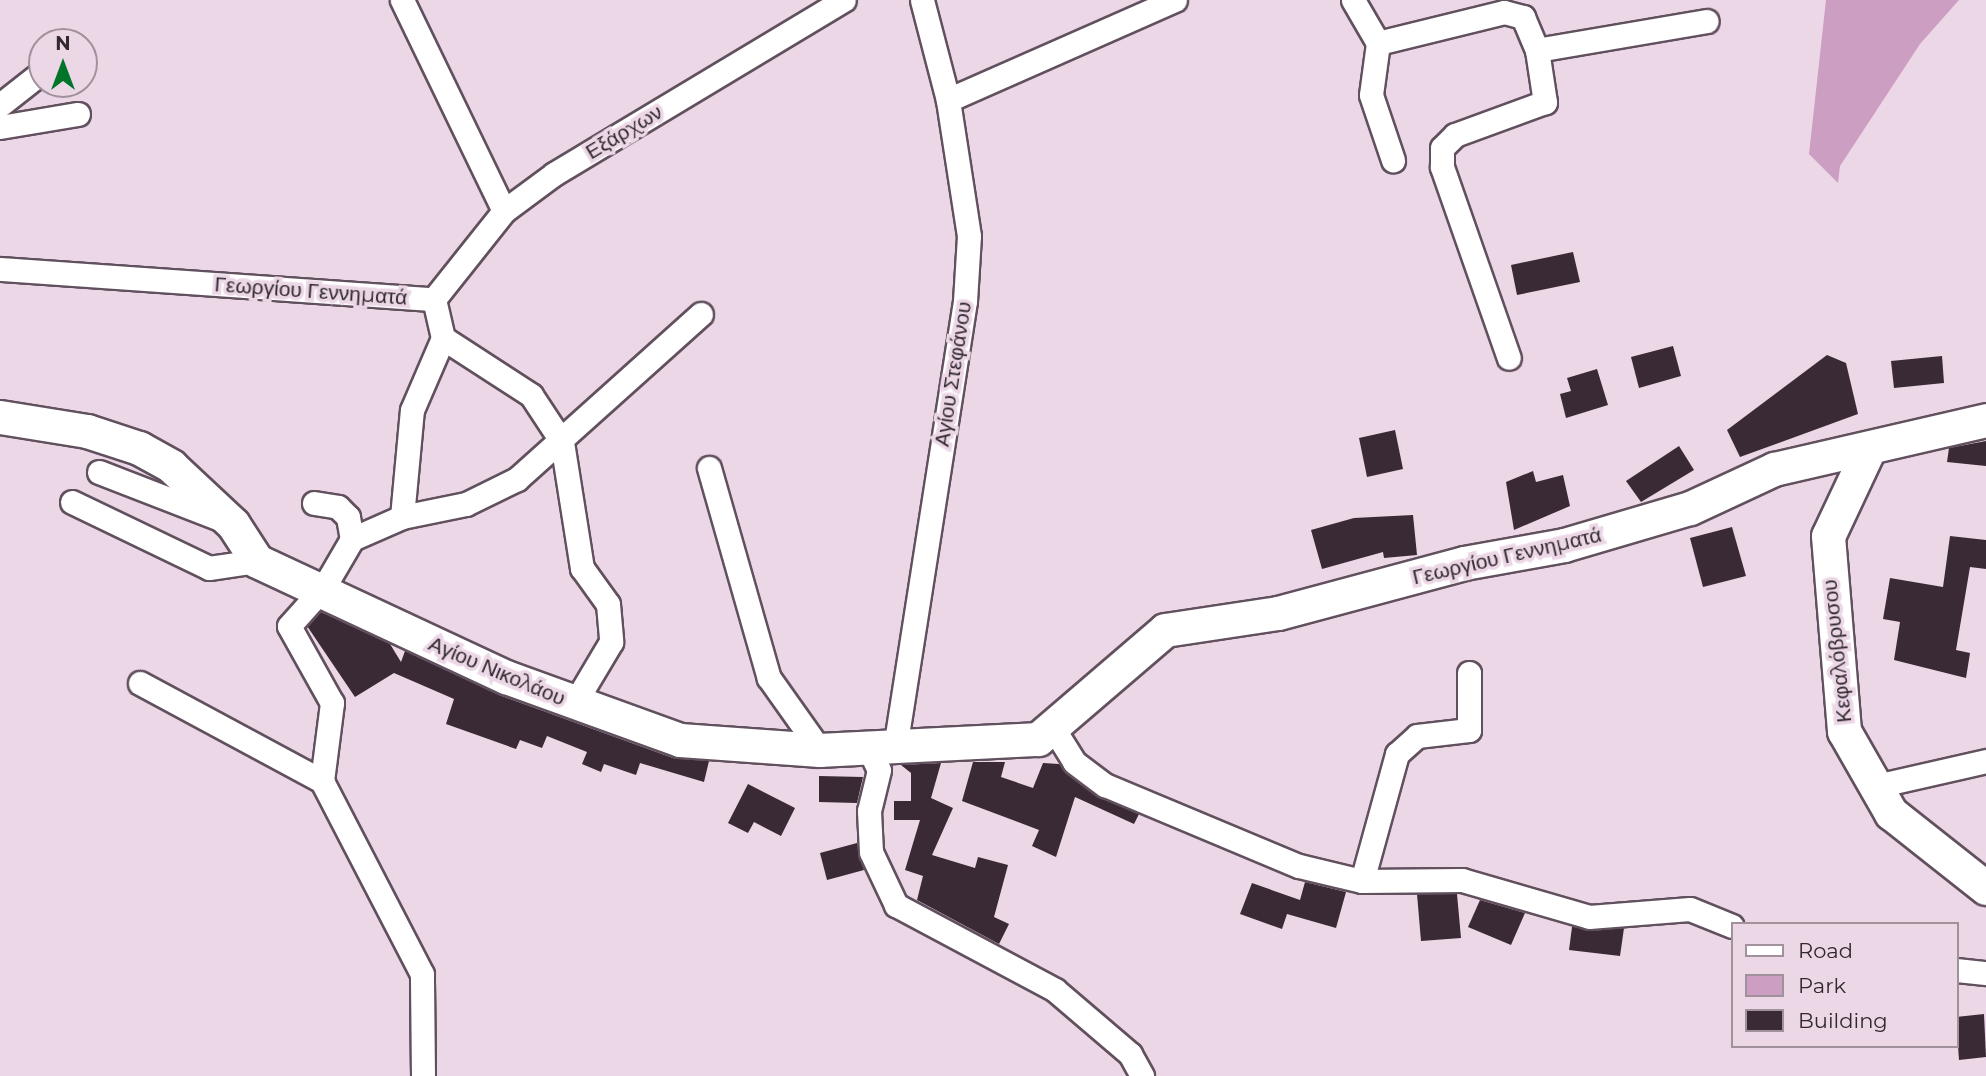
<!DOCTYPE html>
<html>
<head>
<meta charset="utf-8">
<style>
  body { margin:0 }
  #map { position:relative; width:1986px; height:1076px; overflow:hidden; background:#ecd7e7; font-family:Montserrat,sans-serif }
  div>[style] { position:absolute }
  .green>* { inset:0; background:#cc9ec2 }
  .building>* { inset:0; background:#392a36 }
  .roads { filter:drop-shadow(2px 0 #61505e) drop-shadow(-2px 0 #61505e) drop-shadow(0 2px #61505e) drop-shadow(0 -2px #61505e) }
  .street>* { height:23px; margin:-11.5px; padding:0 11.5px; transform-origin:11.5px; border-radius:11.5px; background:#fff }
  .secondary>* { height:33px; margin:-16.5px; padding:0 16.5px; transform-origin:16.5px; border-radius:16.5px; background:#fff }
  span { translate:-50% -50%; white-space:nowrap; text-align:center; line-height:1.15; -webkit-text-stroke:7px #ecd7e7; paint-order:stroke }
  .street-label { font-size:21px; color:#31292f }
  .legend { position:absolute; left:1731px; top:922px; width:228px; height:126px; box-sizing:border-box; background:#ecd7e7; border:2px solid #a1919d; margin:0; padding:9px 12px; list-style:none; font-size:21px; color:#31292f }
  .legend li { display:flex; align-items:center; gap:14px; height:35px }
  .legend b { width:35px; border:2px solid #a1919d }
  .north { position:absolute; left:28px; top:28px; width:70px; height:70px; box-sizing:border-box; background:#ecd7e7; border:2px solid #a1919d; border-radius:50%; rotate:0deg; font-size:19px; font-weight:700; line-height:28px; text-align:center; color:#31292f }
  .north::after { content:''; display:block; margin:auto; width:24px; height:32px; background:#007428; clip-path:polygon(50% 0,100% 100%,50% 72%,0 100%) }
</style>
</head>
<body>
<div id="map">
  <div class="green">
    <div style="clip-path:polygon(1826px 0,1959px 0,1920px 44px,1840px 166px,1838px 183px,1809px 154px)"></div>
  </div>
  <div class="building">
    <div style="clip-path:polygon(1573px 252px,1580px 282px,1517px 295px,1511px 265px)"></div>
    <div style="clip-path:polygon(1673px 346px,1681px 376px,1639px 388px,1631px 357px)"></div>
    <div style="clip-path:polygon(1827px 355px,1846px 363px,1858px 414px,1740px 457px,1727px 430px)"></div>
    <div style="clip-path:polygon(1942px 356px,1944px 383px,1894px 388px,1891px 361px)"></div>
    <div style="clip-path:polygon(1597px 369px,1608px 405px,1566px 418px,1560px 394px,1571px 391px,1567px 378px)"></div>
    <div style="clip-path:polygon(1395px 430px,1403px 469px,1367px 477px,1359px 438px)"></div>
    <div style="clip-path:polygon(1986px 441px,1986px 466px,1947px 462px,1949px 448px)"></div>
    <div style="clip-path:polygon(1679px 446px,1694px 470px,1641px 502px,1626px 481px)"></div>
    <div style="clip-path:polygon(1533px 471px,1536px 482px,1563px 475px,1570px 506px,1514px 530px,1506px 482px)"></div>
    <div style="clip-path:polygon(1413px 515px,1417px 555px,1384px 558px,1383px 552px,1322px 569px,1311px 530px,1354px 518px)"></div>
    <div style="clip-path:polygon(1732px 527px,1746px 576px,1703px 587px,1690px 538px)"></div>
    <div style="clip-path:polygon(1950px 536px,1986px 540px,1986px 569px,1970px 567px,1956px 650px,1970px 653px,1966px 678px,1894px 660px,1900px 622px,1883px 619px,1890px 578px,1943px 587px)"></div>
    <div style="clip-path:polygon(321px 612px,390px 644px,401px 662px,405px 651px,499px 695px,673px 758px,709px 761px,704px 782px,640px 763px,636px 775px,604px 764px,601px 772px,582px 764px,587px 752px,547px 736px,542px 748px,520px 740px,516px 749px,446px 724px,454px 699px,394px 673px,355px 697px,307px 626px)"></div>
    <div style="clip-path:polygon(973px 762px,1005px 762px,1001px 777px,1033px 788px,1043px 763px,1059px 764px,1097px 796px,1139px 814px,1134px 824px,1075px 797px,1056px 857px,1032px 846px,1039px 830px,962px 801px)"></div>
    <div style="clip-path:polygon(941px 763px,931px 798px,953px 808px,932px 855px,975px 868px,978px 857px,1008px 865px,994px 917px,1009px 924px,999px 944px,917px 900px,923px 876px,905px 870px,920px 820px,894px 820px,894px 801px,911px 801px,911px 773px,901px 765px)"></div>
    <div style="clip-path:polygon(819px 776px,863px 777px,857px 803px,819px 802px)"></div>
    <div style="clip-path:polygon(748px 784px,795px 808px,781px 836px,754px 822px,748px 833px,728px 823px)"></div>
    <div style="clip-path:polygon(857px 843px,864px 870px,827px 880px,820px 853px)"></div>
    <div style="clip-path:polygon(1305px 882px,1346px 892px,1336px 928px,1287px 914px,1282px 929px,1240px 914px,1252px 883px,1300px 900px)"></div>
    <div style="clip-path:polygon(1417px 894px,1457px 894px,1461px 938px,1421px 941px)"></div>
    <div style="clip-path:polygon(1480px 900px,1525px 913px,1511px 945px,1468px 927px)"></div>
    <div style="clip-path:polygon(1572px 927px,1624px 928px,1620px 956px,1569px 950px)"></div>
    <div style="clip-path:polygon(1984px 1014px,1986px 1057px,1959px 1060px,1956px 1017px)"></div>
  </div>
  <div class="roads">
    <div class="street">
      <div style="left:402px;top:0;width:234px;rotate:64.2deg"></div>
      <div style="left:1353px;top:0;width:50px;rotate:59.8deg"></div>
      <div style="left:1378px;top:43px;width:130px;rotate:-13.8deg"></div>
      <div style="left:1504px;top:12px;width:20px;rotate:15deg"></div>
      <div style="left:1523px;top:17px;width:36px;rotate:67deg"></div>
      <div style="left:1537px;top:50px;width:53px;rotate:81.3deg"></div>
      <div style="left:1545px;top:102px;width:96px;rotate:159.9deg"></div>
      <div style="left:1455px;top:135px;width:18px;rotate:135deg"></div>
      <div style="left:1442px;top:148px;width:19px;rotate:90deg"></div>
      <div style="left:1442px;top:167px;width:202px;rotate:70.7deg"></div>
      <div style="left:1378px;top:43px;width:52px;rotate:97.7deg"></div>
      <div style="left:1371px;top:95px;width:69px;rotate:71.3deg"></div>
      <div style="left:1537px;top:50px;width:172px;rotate:-9.7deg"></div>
      <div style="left:948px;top:100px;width:248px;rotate:-23.8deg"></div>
      <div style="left:0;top:105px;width:53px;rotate:-38.2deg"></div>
      <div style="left:0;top:127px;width:79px;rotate:-9.5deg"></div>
      <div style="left:0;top:269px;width:435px;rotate:4deg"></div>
      <div style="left:434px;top:299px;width:112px;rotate:-51.5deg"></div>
      <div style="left:504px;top:211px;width:62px;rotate:-36.5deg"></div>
      <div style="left:554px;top:174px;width:338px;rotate:-31deg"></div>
      <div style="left:434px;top:299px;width:40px;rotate:77deg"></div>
      <div style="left:443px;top:338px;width:105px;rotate:32.9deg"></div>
      <div style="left:531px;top:395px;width:56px;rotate:56.6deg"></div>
      <div style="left:562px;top:442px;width:128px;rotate:81deg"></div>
      <div style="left:582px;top:568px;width:44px;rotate:54.2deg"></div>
      <div style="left:608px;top:604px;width:38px;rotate:85deg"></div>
      <div style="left:611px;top:642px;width:72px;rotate:120.8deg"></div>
      <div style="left:709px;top:468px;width:218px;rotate:74.1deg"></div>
      <div style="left:769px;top:678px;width:88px;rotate:54.7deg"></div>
      <div style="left:99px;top:472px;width:130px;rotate:21.2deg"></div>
      <div style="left:72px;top:502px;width:152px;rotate:25.7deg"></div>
      <div style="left:209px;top:568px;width:49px;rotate:-8.3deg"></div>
      <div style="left:314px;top:503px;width:24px;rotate:9deg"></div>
      <div style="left:338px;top:507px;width:14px;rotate:45deg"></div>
      <div style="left:348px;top:517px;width:22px;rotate:80deg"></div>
      <div style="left:402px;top:517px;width:107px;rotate:-84.7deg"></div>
      <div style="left:412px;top:410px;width:78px;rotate:-66.7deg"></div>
      <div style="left:140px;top:683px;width:207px;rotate:28.3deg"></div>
      <div style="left:1055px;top:731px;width:36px;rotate:58deg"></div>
      <div style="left:1074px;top:762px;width:39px;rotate:37deg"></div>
      <div style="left:1105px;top:785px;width:210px;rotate:22.7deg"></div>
      <div style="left:1299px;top:866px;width:65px;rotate:13.4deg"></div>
      <div style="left:1362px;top:881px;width:100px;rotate:-0.6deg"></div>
      <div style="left:1462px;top:880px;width:132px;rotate:16.2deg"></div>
      <div style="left:1589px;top:917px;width:101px;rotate:-4.5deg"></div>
      <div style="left:1690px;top:909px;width:45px;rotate:22deg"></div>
      <div style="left:895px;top:748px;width:452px;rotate:-81.1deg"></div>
      <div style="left:965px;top:301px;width:65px;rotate:-86.5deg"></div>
      <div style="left:969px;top:236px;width:138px;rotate:-98.8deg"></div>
      <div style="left:948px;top:100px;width:103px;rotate:-104.6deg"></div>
      <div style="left:869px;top:749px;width:23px;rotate:65deg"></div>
      <div style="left:879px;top:770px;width:42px;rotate:103.7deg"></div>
      <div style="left:869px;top:811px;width:41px;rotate:87.2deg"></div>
      <div style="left:871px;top:852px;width:59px;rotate:64.7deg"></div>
      <div style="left:896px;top:905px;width:180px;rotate:28.1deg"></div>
      <div style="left:1055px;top:990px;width:99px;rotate:40.5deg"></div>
      <div style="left:1130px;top:1054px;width:25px;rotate:61deg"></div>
      <div style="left:1872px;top:787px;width:117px;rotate:-12.8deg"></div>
      <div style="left:1362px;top:881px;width:132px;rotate:-74.6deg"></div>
      <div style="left:1397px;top:754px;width:27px;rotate:-42deg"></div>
      <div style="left:1417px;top:736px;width:52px;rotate:-6.6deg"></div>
      <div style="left:1469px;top:730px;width:57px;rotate:-90deg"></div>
      <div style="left:1956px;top:970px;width:30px;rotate:6deg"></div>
      <div style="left:423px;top:1076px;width:102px;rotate:-90.6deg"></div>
      <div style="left:422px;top:974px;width:217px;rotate:-117.4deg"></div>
      <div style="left:322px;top:781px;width:79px;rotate:-82.7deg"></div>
      <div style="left:332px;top:703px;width:88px;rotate:-119.2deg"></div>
      <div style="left:289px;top:626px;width:52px;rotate:-48.1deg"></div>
      <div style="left:324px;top:587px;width:56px;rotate:-59.7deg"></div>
      <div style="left:352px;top:539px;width:55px;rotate:-23.7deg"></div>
      <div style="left:402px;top:517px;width:65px;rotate:-11.5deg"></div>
      <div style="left:466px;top:504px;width:57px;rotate:-26.1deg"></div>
      <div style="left:517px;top:479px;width:247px;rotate:-41.9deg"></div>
    </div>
    <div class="secondary">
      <div style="left:0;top:417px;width:88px;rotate:9.1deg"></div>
      <div style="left:87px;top:431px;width:55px;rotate:18.1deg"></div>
      <div style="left:139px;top:448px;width:37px;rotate:29deg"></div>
      <div style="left:171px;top:466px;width:85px;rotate:43.1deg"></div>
      <div style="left:233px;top:524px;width:44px;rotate:57deg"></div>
      <div style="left:257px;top:561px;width:275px;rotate:25deg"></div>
      <div style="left:506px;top:677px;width:185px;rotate:19.9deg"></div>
      <div style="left:680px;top:740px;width:140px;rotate:4.1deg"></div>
      <div style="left:820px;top:750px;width:218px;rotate:-2.9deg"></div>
      <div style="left:1038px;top:739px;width:167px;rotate:-40.6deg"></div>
      <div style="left:1165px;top:630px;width:114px;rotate:-8.6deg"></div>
      <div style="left:1278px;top:613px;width:193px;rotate:-15deg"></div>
      <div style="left:1464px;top:563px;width:102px;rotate:-10.2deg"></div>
      <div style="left:1564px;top:545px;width:131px;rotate:-16.4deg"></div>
      <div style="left:1690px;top:508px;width:93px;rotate:-24.9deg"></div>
      <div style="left:1774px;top:469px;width:218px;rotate:-13deg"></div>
      <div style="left:1869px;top:449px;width:96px;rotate:115.2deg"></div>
      <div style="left:1828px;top:536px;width:196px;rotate:85.3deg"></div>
      <div style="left:1844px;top:731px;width:95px;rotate:60.2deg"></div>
      <div style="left:1891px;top:813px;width:121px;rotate:38.3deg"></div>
    </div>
  </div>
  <div class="street-label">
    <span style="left:624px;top:132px;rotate:-31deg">Εξάρχων</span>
    <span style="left:311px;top:291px;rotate:4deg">Γεωργίου Γεννηματά</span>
    <span style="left:953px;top:374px;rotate:-81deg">Αγίου Στεφάνου</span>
    <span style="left:1507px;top:556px;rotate:-13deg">Γεωργίου Γεννηματά</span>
    <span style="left:1837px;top:651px;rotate:-96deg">Κεφαλόβρυσου</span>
    <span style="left:497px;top:671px;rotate:23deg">Αγίου Νικολάου</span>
  </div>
  <ul class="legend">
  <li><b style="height:9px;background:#fff"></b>Road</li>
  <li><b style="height:19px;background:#cc9ec2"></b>Park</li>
  <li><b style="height:19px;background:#392a36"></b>Building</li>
  </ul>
  <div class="north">N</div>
</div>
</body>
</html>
